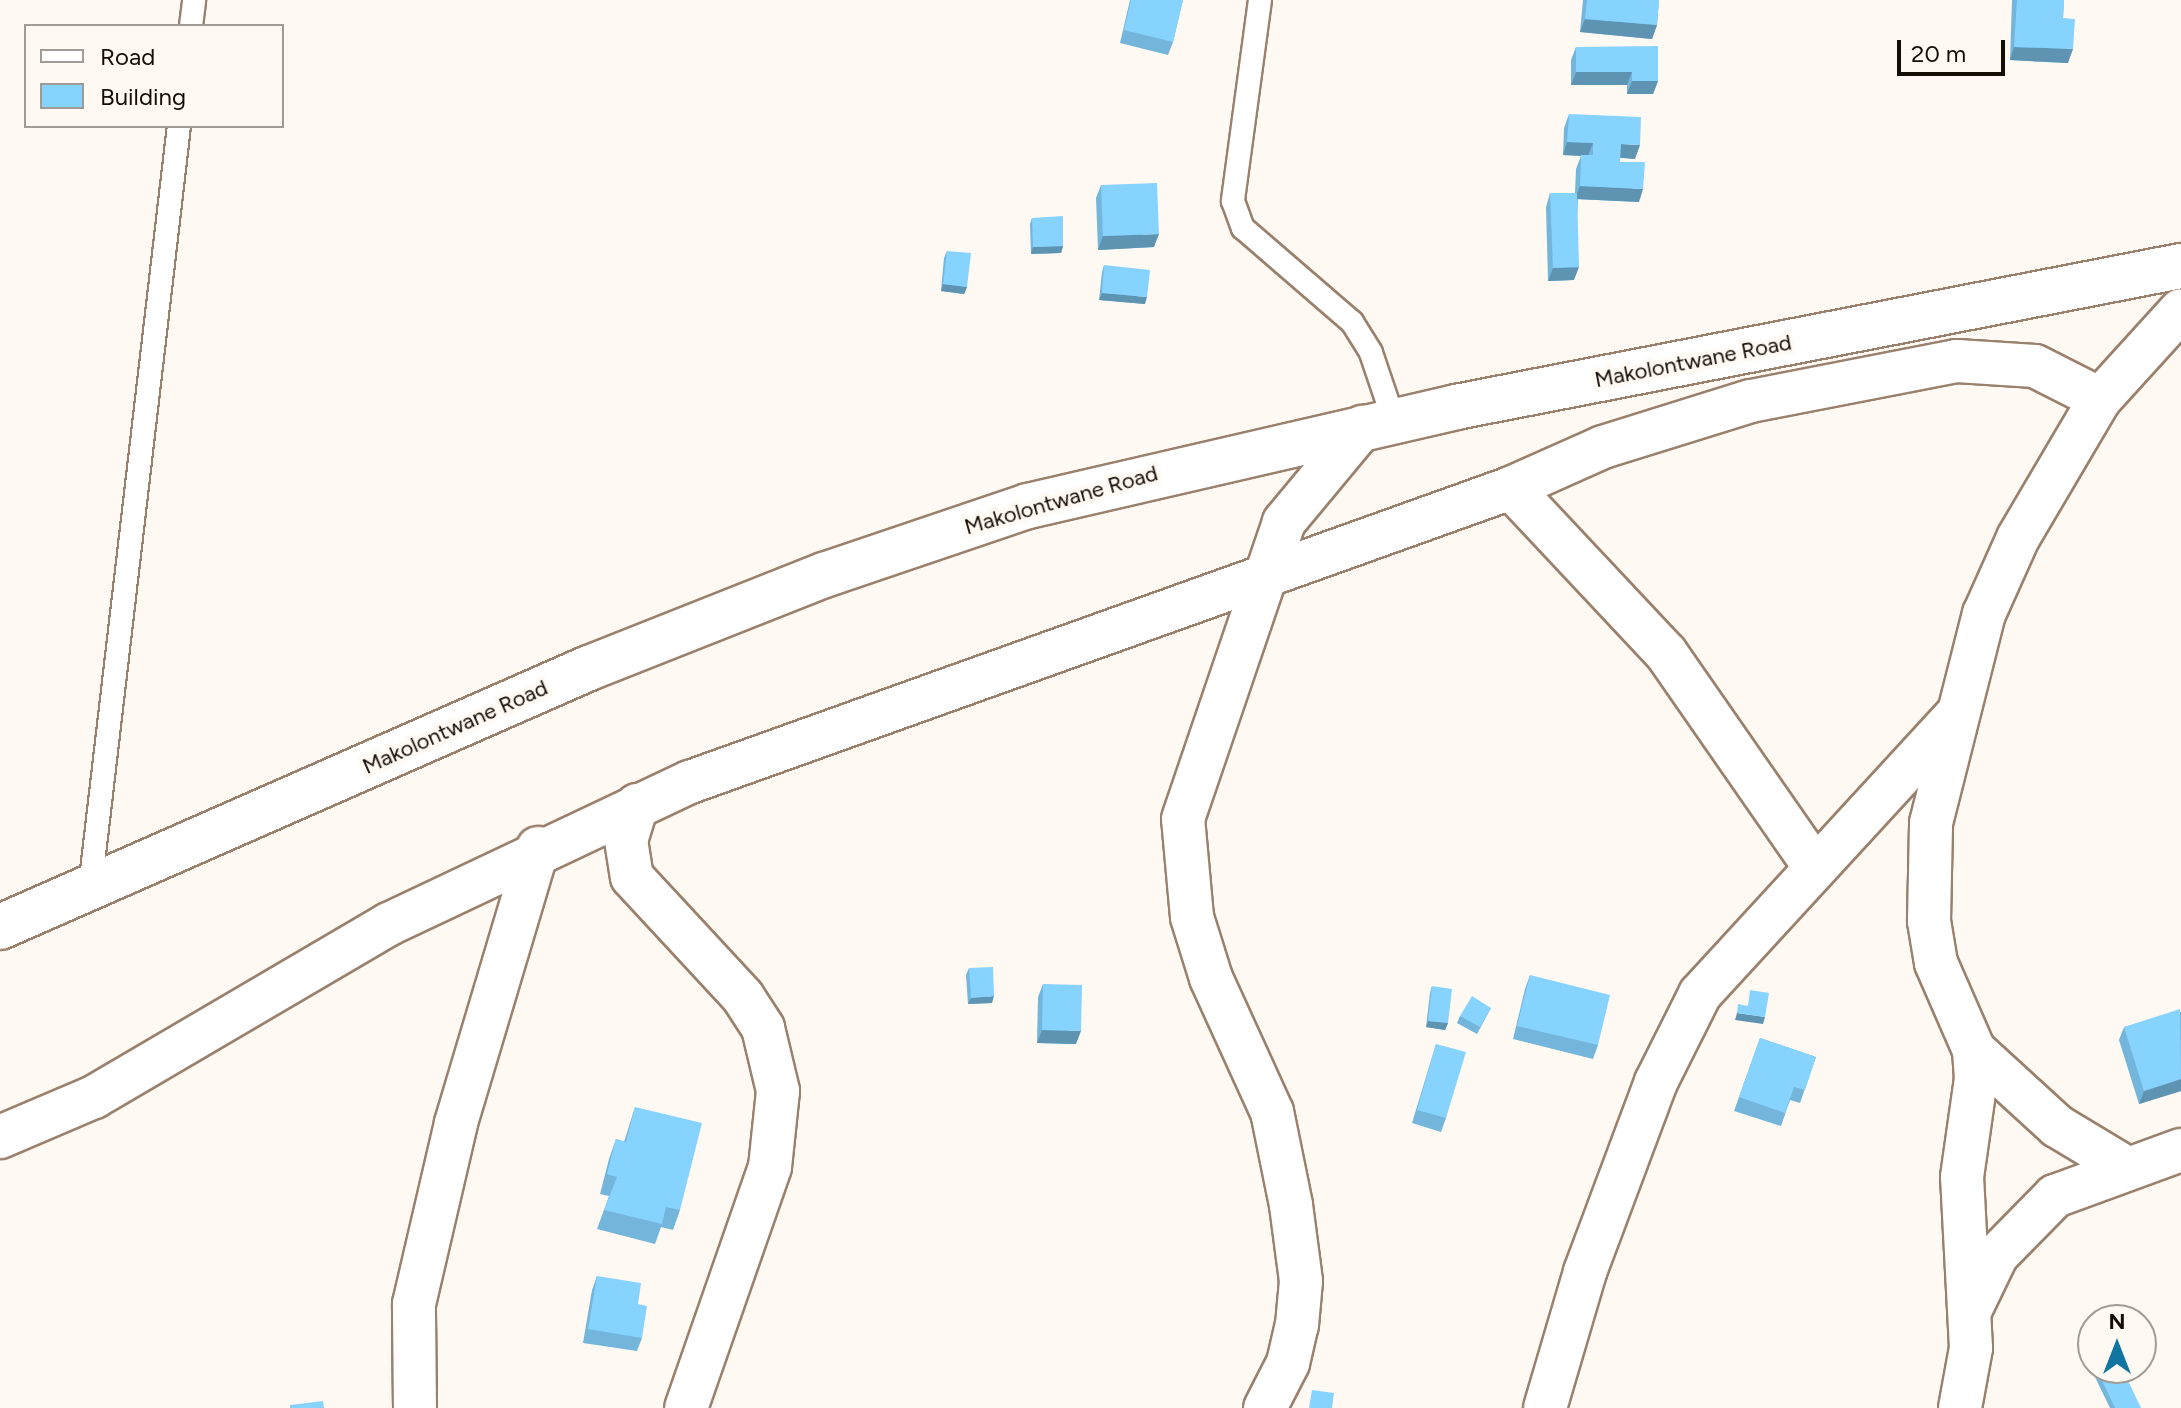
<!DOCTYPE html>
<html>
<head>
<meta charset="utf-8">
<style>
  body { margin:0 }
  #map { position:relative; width:2181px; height:1408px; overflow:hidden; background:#fff9f4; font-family:Figtree,sans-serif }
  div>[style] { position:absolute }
  .roads { filter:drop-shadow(2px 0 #9a816d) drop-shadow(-2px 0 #9a816d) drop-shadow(0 2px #9a816d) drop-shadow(0 -2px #9a816d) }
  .lane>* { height:22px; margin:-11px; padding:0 11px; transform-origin:11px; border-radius:11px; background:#fff }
  .street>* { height:42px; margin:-21px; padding:0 21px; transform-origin:21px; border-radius:21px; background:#fff }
  .secondary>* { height:44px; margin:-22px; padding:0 22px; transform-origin:22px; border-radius:22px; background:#fff }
  .wall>* { inset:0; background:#74b5db }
  .shaded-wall>* { inset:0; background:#5e94b2 }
  .building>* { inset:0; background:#87d3ff }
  span { translate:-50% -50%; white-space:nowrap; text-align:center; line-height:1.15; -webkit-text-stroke:8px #fff9f4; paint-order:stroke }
  .street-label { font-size:22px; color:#150d06 }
  .legend { position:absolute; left:24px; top:24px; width:260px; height:104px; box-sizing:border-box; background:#fff9f4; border:2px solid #a19b95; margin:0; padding:10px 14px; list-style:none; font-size:24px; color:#150d06 }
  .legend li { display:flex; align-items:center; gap:16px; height:40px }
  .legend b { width:40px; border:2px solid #a19b95 }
  .north { position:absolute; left:2077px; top:1304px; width:80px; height:80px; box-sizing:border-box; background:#fff9f4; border:2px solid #a19b95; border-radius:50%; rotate:0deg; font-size:22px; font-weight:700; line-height:32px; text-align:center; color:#150d06 }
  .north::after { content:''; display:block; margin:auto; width:28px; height:36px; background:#1075a1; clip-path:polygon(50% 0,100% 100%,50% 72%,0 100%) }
  .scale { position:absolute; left:1897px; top:40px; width:108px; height:36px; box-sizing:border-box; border:4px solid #150d06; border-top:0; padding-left:10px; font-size:24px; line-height:28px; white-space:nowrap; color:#150d06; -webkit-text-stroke:6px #fff9f4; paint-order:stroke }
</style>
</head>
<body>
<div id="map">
  <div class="roads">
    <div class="lane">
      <div style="left:1260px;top:0;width:203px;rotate:97.7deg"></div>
      <div style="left:1233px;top:201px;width:29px;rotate:70deg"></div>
      <div style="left:1243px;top:228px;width:144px;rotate:40.8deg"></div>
      <div style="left:1352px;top:322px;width:36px;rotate:58deg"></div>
      <div style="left:1371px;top:353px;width:72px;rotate:71.3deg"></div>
      <div style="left:191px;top:26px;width:26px;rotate:-83deg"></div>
      <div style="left:90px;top:888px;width:767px;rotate:-83.34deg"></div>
    </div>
    <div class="street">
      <div style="left:1511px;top:488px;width:226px;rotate:46.8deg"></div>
      <div style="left:1666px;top:653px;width:259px;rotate:55.2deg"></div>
      <div style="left:637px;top:805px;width:37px;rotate:107deg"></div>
      <div style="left:626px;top:840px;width:37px;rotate:81deg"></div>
      <div style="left:632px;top:877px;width:163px;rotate:47.2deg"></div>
      <div style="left:743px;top:997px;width:37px;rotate:57deg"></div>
      <div style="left:763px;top:1028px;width:65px;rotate:76.6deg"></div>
      <div style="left:778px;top:1091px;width:76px;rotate:96deg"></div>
      <div style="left:770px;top:1167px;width:255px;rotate:109.2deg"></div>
      <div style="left:1974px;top:1050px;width:113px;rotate:42.5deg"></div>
      <div style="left:2057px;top:1126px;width:76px;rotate:31deg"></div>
      <div style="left:0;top:1137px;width:102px;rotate:-23.1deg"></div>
      <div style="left:94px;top:1097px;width:342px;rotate:-30.4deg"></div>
      <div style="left:389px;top:924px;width:333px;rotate:-25.3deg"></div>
      <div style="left:690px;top:782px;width:872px;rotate:-19.7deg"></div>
      <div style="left:1511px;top:488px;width:101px;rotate:-24deg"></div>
      <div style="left:1603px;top:447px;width:155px;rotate:-17.3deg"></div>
      <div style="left:1751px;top:401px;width:210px;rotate:-11deg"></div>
      <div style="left:1957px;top:361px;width:78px;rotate:3.7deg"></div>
      <div style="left:2035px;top:366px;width:73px;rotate:26.9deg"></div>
      <div style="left:1970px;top:1311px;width:62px;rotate:-64.3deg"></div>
      <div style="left:1997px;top:1255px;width:83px;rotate:-45.5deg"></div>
      <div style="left:2055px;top:1196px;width:134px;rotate:-20.1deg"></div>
      <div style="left:415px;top:1408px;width:104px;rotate:-90.6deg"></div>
      <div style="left:414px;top:1304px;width:186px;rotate:-76.9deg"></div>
      <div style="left:456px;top:1123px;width:287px;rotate:-73.4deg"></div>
      <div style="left:1265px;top:1408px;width:51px;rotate:-62.9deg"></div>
      <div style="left:1288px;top:1363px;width:39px;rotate:-77deg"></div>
      <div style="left:1297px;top:1325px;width:44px;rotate:-84.8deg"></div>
      <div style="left:1301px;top:1281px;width:77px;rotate:-97.5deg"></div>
      <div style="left:1291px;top:1205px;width:95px;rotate:-101.5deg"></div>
      <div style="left:1272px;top:1112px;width:147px;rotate:-114.5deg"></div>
      <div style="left:1211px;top:978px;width:64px;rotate:-107.3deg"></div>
      <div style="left:1192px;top:917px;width:98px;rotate:-95.2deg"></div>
      <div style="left:1183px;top:819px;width:314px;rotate:-71.2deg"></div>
      <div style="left:1284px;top:522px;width:124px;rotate:-50.3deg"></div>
      <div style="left:1545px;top:1408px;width:142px;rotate:-73.6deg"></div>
      <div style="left:1585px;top:1272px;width:203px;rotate:-69.5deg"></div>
      <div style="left:1656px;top:1082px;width:98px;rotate:-63.4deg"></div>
      <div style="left:1700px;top:994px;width:378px;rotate:-47.4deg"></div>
      <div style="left:1960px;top:1408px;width:61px;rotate:-79.6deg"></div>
      <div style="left:1971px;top:1348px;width:171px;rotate:-93deg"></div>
      <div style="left:1962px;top:1177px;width:99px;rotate:-81.9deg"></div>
      <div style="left:1976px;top:1079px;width:29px;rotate:-94deg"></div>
      <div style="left:1974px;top:1050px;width:95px;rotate:-113.6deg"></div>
      <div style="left:1936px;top:963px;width:43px;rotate:-99.5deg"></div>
      <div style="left:1929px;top:921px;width:98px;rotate:-88.8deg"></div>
      <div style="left:1931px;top:823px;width:216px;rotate:-75.8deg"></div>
      <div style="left:1984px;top:614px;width:83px;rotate:-65.9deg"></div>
      <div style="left:2018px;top:538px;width:161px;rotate:-59.5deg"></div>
      <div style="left:2100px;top:399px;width:120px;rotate:-47.7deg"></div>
    </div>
    <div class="secondary">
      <div style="left:0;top:927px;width:643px;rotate:-23.74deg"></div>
      <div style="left:589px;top:668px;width:253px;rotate:-21.6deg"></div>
      <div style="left:824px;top:575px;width:215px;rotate:-18.7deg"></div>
      <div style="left:1028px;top:506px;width:439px;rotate:-13deg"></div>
      <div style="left:1456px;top:407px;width:739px;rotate:-11.01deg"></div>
    </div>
  </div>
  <div class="wall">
    <div style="clip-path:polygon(1130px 0,1183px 0,1173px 42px,1168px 55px,1120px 43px)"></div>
    <div style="clip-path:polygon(1583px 0,1659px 0,1657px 25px,1652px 39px,1580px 32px)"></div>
    <div style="clip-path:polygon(2012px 0,2064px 0,2063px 18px,2068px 63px,2010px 60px)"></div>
    <div style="clip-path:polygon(1576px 47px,1658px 81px,1653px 94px,1627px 94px,1627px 85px,1571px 85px,1571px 60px)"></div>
    <div style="clip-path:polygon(1569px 114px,1635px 159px,1620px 158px,1620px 162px,1639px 202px,1578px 199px,1574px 280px,1548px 281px,1546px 207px,1550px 193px,1575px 193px,1576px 169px,1581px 156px,1563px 155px,1564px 128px)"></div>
    <div style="clip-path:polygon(1101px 185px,1154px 247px,1098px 250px,1096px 198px)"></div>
    <div style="clip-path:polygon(1032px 218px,1063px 246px,1061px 253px,1031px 254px,1030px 224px)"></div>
    <div style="clip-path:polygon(947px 251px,967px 287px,964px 294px,941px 291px,944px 258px)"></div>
    <div style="clip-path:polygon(1104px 265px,1145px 304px,1099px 300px,1102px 272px)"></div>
    <div style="clip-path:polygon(969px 968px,992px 1003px,968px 1004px,966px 975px)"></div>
    <div style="clip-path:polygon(1530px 975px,1598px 1045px,1593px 1059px,1513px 1039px,1525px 989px)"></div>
    <div style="clip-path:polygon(1043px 984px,1076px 1044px,1037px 1043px,1038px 997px)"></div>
    <div style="clip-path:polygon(1432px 986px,1448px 1023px,1445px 1030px,1426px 1027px,1430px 993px)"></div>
    <div style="clip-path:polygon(1491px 1008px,1477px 1034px,1457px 1023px,1460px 1016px)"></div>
    <div style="clip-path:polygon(2181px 1012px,2181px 1091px,2139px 1104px,2119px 1040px,2124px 1027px)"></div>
    <div style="clip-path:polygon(1760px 1038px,1816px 1057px,1800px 1103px,1790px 1100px,1781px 1126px,1734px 1111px)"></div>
    <div style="clip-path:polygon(1436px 1044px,1446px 1118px,1441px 1132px,1412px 1123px)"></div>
    <div style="clip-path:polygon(635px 1107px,680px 1210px,673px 1230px,661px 1227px,655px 1244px,597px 1229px,609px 1196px,600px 1194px,609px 1159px,616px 1139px,624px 1142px)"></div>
    <div style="clip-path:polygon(597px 1276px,638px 1304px,642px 1338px,637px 1351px,583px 1343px,592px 1290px)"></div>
    <div style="clip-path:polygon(2096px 1368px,2141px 1408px,2110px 1408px,2094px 1375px)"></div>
  </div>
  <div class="shaded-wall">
    <div style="clip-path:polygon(1585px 19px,1657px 25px,1652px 39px,1580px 32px)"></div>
    <div style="clip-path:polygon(2014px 47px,2073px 49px,2068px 63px,2010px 60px)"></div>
    <div style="clip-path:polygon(1576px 72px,1632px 72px,1627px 85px,1571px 85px)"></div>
    <div style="clip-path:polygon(1632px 81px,1658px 81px,1653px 94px,1627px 94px)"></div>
    <div style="clip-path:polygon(1567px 142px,1593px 143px,1588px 156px,1563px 155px)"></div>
    <div style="clip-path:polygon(1621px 144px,1640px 145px,1635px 159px,1616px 157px)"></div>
    <div style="clip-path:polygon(1580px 186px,1643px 189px,1639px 202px,1575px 199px)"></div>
    <div style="clip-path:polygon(1159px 234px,1154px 247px,1098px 250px,1103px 236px)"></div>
    <div style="clip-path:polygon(1063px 246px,1061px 253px,1031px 254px,1033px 247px)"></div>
    <div style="clip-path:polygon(1579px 267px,1574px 280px,1548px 281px,1553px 268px)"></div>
    <div style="clip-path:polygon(943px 284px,967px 287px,964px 294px,941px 291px)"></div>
    <div style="clip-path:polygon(1102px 293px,1147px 297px,1145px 304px,1099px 300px)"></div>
    <div style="clip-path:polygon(994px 996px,992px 1003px,968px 1004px,971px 998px)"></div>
    <div style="clip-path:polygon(1737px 1013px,1765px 1017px,1763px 1024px,1735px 1020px)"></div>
    <div style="clip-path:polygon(1428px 1021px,1448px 1023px,1445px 1030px,1426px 1027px)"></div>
    <div style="clip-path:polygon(1042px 1030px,1081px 1031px,1076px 1044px,1037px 1043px)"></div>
    <div style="clip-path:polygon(2181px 1079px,2181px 1091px,2139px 1104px,2144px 1091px)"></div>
  </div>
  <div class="building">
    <div style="clip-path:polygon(1131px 0,1183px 0,1173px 42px,1124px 30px)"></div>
    <div style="clip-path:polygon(1587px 0,1659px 0,1657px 25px,1585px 19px)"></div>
    <div style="clip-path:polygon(2017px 0,2064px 0,2063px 18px,2075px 19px,2073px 49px,2014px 47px)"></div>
    <div style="clip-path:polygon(1658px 46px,1658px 81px,1632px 81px,1632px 72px,1576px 72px,1576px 47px)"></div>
    <div style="clip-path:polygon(1569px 114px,1641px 117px,1640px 145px,1621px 144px,1620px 162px,1645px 162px,1643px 189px,1580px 186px,1581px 155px,1593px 155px,1593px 143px,1567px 142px)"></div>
    <div style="clip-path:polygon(1157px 183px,1159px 234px,1103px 236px,1101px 185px)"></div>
    <div style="clip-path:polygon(1550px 193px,1577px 193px,1579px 267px,1553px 268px)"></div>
    <div style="clip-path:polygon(1063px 216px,1063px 246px,1033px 247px,1032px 218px)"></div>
    <div style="clip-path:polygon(947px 251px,971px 253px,967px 287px,943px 284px)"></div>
    <div style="clip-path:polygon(1104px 265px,1150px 270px,1147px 297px,1102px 293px)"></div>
    <div style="clip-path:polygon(993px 967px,994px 996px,971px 998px,969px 968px)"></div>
    <div style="clip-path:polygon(1530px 975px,1610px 995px,1598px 1045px,1517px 1026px)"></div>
    <div style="clip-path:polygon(1043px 984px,1082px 985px,1081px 1031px,1042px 1030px)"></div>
    <div style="clip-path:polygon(1432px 986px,1452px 989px,1448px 1023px,1428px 1021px)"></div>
    <div style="clip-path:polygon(1750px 990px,1769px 993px,1765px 1017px,1737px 1013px,1738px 1004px,1748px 1006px)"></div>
    <div style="clip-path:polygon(1472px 996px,1491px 1008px,1480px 1027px,1460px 1016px)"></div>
    <div style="clip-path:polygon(2180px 1009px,2181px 1079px,2144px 1091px,2124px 1027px)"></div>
    <div style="clip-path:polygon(1760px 1038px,1816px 1057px,1805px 1090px,1794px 1087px,1785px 1113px,1739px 1097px)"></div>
    <div style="clip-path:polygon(1436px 1044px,1466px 1052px,1446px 1118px,1417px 1110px)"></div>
    <div style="clip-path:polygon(635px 1107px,702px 1123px,680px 1210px,666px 1207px,662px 1224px,604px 1210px,617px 1177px,607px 1174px,616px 1139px,626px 1142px)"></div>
    <div style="clip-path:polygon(597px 1276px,641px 1283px,638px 1304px,647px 1306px,642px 1338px,588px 1329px)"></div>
    <div style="clip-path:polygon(2096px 1368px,2122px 1368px,2141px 1408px,2115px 1408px)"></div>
    <div style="clip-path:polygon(1312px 1390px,1334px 1393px,1332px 1408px,1309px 1408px)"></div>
    <div style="clip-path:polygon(323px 1401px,324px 1408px,290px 1408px,290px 1405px)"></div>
  </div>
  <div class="street-label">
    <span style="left:1693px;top:361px;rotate:-11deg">Makolontwane Road</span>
    <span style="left:1061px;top:500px;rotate:-16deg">Makolontwane Road</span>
    <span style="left:455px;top:727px;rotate:-24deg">Makolontwane Road</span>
  </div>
  <ul class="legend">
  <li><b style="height:10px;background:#fff"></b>Road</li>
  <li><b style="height:22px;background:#87d3ff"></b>Building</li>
  </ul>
  <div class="north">N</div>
  <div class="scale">20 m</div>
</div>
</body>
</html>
